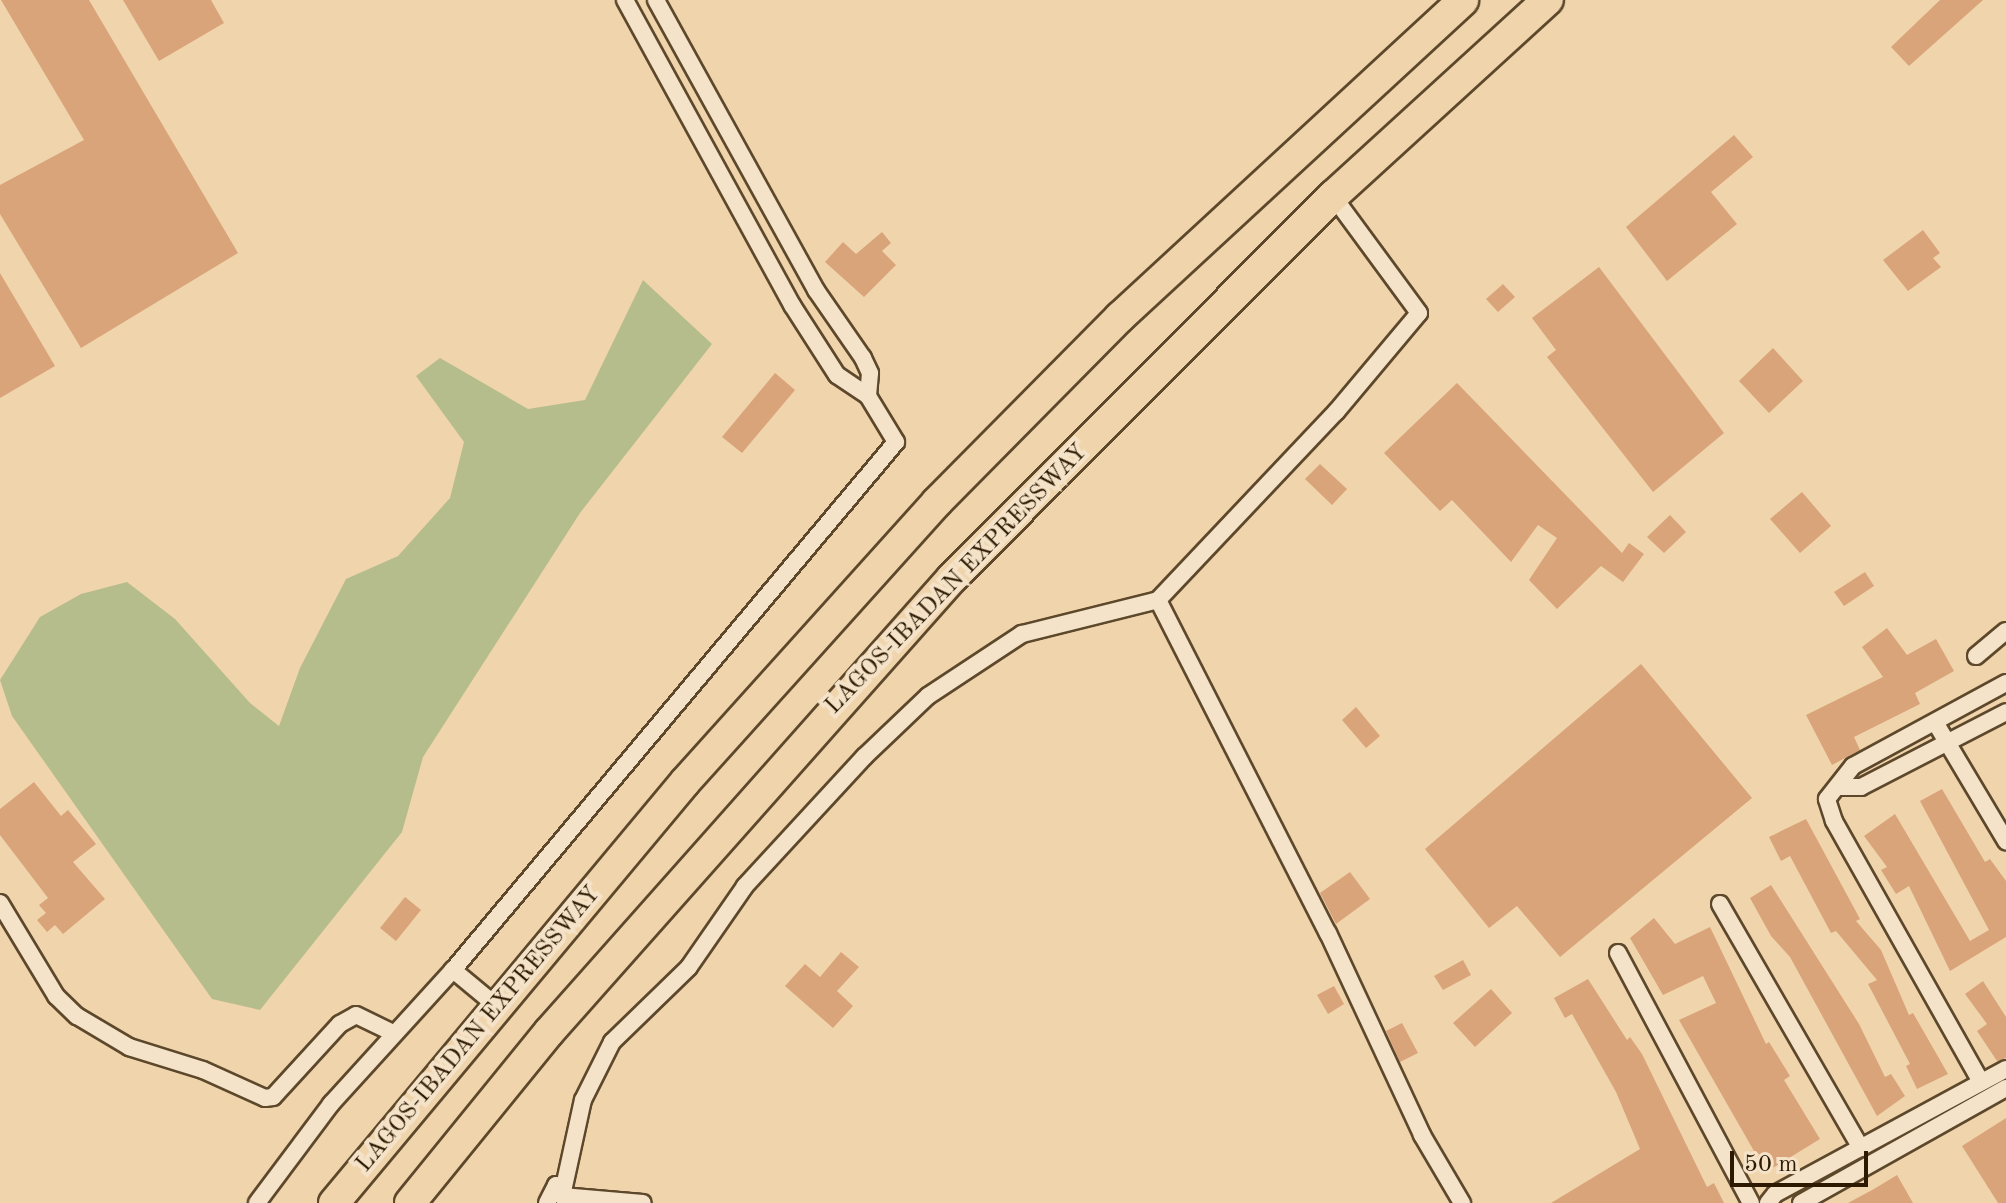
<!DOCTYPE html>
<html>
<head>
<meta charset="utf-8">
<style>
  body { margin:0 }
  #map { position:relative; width:2006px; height:1203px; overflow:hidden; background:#f0d4ac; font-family:"Old Standard TT",serif }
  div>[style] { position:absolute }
  .green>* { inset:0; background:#b6bd8c }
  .building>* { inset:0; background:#daa47a }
  .roads { filter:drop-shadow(2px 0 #5d482b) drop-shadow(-2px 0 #5d482b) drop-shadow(0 2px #5d482b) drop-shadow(0 -2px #5d482b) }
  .minor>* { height:16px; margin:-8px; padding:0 8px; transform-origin:8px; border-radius:8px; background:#f5e3c9 }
  .motorway>* { height:30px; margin:-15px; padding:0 15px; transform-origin:15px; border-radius:15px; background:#f0d4ac }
  span { translate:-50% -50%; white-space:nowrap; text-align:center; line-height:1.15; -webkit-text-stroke:8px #f5e3c9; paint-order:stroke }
  .street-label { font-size:24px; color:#2c1900 }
  .scale { position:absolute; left:1730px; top:1151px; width:138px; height:36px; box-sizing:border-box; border:4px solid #2c1900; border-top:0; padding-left:10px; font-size:24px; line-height:28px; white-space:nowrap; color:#2c1900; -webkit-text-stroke:6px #f5e3c9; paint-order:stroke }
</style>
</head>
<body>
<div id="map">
  <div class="green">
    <div style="clip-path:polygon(643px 280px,712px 344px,580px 513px,423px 757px,402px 832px,260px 1010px,212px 999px,12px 716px,0 680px,40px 617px,81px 594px,127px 582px,175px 619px,250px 703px,279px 726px,300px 668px,346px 579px,398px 556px,450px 498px,464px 442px,416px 376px,440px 358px,528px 409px,585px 400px)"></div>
  </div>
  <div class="building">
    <div style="clip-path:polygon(1px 0,89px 0,238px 253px,81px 348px,0 214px,0 185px,84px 140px)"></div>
    <div style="clip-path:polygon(123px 0,211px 0,224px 23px,159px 61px)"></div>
    <div style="clip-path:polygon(1940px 0,1983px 0,1909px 66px,1891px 47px)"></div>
    <div style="clip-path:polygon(1734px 135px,1753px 157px,1711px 192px,1737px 224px,1667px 281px,1626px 227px)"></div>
    <div style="clip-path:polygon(1923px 230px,1940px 253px,1933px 258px,1941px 267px,1908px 291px,1883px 260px)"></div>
    <div style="clip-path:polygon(882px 232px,891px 243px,882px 251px,896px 265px,864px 297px,825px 262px,843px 242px,856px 254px)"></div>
    <div style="clip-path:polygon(1599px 267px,1724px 433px,1653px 492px,1547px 357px,1556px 350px,1532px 318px)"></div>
    <div style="clip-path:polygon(0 273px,55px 366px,0 398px)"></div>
    <div style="clip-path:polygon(1503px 284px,1515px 297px,1498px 312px,1486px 299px)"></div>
    <div style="clip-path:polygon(1773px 348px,1803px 381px,1769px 413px,1739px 381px)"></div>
    <div style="clip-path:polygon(775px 373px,795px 390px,742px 453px,722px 437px)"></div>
    <div style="clip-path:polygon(1457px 383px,1622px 553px,1629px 543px,1644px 554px,1623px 582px,1601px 566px,1557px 609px,1529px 580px,1557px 538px,1538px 525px,1511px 562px,1452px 500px,1440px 511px,1384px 453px)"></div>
    <div style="clip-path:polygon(1320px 464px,1347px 489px,1332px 505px,1305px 479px)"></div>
    <div style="clip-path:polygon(1802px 492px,1831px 526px,1800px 553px,1770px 519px)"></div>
    <div style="clip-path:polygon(1670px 515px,1686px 532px,1664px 553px,1647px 537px)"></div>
    <div style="clip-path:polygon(1865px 572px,1874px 586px,1844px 606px,1834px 592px)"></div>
    <div style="clip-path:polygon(1887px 628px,1907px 655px,1936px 639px,1954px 671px,1915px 693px,1920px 704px,1854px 737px,1860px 750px,1832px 765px,1806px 715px,1883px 677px,1862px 647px)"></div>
    <div style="clip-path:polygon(1641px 664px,1752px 798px,1560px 957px,1517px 906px,1489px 928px,1425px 849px)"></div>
    <div style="clip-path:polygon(1356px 707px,1380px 736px,1366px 748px,1342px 720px)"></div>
    <div style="clip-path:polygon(34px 782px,61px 816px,68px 810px,96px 844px,73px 862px,105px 899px,63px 934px,55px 925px,47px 932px,37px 920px,46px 913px,39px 905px,48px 898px,0 835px,0 809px)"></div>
    <div style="clip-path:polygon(1942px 789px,1985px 862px,1990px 859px,2006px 881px,2006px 937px,1950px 971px,1909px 886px,1896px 894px,1881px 870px,1887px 867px,1864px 836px,1895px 814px,1970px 941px,1989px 930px,1920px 801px)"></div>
    <div style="clip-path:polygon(1806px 819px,1860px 919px,1856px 921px,1881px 950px,1909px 1015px,1913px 1013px,1948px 1074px,1917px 1089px,1906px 1066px,1910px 1064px,1868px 984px,1877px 980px,1836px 931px,1831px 933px,1790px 856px,1781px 861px,1769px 837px)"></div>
    <div style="clip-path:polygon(1350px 872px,1370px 899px,1336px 924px,1320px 893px)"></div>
    <div style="clip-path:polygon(1771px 885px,1859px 1024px,1885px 1077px,1891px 1074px,1905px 1096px,1877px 1116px,1790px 957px,1771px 936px,1750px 898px)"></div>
    <div style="clip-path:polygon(405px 897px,421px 910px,396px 941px,380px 928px)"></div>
    <div style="clip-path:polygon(1654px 918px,1675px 944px,1710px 927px,1766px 1044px,1769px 1042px,1790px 1076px,1784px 1080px,1820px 1139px,1766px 1172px,1679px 1020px,1716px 1003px,1703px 976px,1663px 995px,1630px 938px)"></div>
    <div style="clip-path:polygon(841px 952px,859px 967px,837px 991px,853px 1006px,833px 1028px,785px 986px,805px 964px,820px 977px)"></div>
    <div style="clip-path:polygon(1463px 960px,1471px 975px,1443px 990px,1434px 976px)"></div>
    <div style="clip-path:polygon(1588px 979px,1627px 1040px,1630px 1037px,1642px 1054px,1707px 1187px,1714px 1183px,1724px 1203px,1551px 1203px,1640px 1149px,1616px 1092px,1572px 1014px,1565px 1018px,1554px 998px)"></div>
    <div style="clip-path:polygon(1983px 981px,2006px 1017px,2006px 1058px,1997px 1061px,1977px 1031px,1987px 1024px,1965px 994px)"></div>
    <div style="clip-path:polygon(1334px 986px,1344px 1004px,1328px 1014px,1317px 995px)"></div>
    <div style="clip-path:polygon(1491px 989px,1512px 1013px,1475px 1047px,1453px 1023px)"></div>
    <div style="clip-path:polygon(1402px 1023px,1418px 1053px,1400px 1062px,1386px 1031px)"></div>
    <div style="clip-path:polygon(2006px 1118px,2006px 1203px,1998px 1203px,1962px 1146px)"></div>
    <div style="clip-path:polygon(1897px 1175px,1913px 1203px,1848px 1203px,1874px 1189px)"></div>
  </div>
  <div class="roads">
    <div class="minor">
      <div style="left:625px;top:0;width:348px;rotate:61.3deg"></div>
      <div style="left:792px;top:305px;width:83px;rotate:57.3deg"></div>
      <div style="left:837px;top:375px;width:37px;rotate:34deg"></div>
      <div style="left:1158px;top:600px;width:374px;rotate:63deg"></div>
      <div style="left:1328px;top:933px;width:223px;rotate:65deg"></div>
      <div style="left:1422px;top:1135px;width:79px;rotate:59.5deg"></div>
      <div style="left:1976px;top:656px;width:39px;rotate:-40deg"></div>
      <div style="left:1935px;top:722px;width:139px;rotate:59.2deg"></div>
      <div style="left:1841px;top:787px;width:20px"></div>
      <div style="left:1861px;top:787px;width:163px;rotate:-27.3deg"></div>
      <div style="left:0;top:903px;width:109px;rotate:58.9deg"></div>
      <div style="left:56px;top:996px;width:29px;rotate:44deg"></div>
      <div style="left:77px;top:1016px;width:61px;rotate:30.8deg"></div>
      <div style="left:129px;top:1047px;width:77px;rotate:17.3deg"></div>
      <div style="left:203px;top:1070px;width:68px;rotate:24.3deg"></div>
      <div style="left:265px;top:1098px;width:8px;rotate:-7deg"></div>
      <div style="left:273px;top:1097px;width:99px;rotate:-47.5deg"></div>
      <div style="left:340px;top:1024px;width:18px;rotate:-29deg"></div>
      <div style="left:356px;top:1015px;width:41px;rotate:25.9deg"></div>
      <div style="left:1720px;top:904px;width:282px;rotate:60deg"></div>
      <div style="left:1618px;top:953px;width:283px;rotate:62deg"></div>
      <div style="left:499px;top:1008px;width:60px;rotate:-140.4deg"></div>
      <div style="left:453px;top:970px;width:689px;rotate:-50deg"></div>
      <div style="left:896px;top:442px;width:54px;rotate:-121.3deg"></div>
      <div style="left:868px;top:396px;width:23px;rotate:-85deg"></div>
      <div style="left:870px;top:373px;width:17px;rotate:-115deg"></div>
      <div style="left:863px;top:358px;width:83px;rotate:-124.7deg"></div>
      <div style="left:816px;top:290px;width:331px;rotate:-118.9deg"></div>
      <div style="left:1981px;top:1082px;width:300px;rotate:-119.4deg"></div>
      <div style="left:1834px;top:821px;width:23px;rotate:-108deg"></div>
      <div style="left:1827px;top:799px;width:42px;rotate:-51.8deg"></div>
      <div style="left:1853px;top:766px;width:174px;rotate:-28.5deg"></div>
      <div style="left:562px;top:1196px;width:81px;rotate:4.9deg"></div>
      <div style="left:257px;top:1203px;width:124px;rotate:-53.2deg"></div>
      <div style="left:331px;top:1104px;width:181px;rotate:-47.7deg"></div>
      <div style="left:547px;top:1203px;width:20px;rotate:-63deg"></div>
      <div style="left:556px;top:1185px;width:13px;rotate:61deg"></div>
      <div style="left:562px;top:1196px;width:98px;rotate:-77.7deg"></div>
      <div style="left:583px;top:1100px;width:65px;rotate:-63.4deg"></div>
      <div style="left:612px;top:1042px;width:107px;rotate:-44.2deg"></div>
      <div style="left:689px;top:967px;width:98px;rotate:-55.3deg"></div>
      <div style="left:745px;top:886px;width:176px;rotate:-47.3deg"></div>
      <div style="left:864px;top:757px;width:88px;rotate:-43.6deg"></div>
      <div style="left:928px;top:696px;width:113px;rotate:-33.4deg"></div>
      <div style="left:1022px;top:634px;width:140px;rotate:-14deg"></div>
      <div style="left:1158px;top:600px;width:259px;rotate:-46.6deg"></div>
      <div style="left:1336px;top:412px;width:129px;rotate:-50deg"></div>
      <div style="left:1419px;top:313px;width:145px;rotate:-126.3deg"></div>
      <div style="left:1768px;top:1203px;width:11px;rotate:-52deg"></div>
      <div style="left:1775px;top:1194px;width:263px;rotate:-28.4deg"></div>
      <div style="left:1801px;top:1203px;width:235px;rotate:-29.3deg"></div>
    </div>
    <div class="motorway">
      <div style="left:334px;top:1203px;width:548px;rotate:-50.18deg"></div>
      <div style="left:685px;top:782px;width:377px;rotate:-48deg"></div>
      <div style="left:937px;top:502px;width:260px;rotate:-45.3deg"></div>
      <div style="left:1120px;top:317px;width:467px;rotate:-42.7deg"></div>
      <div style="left:410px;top:1203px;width:220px;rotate:-50.9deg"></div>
      <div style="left:549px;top:1032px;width:607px;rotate:-48.41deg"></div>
      <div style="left:952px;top:578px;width:540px;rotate:-45.08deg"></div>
      <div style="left:1333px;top:196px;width:291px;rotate:-42.4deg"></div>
    </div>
  </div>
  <div class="street-label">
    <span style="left:957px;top:580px;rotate:-46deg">LAGOS-IBADAN EXPRESSWAY</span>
    <span style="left:479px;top:1030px;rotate:-50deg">LAGOS-IBADAN EXPRESSWAY</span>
  </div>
  <div class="scale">50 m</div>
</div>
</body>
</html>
